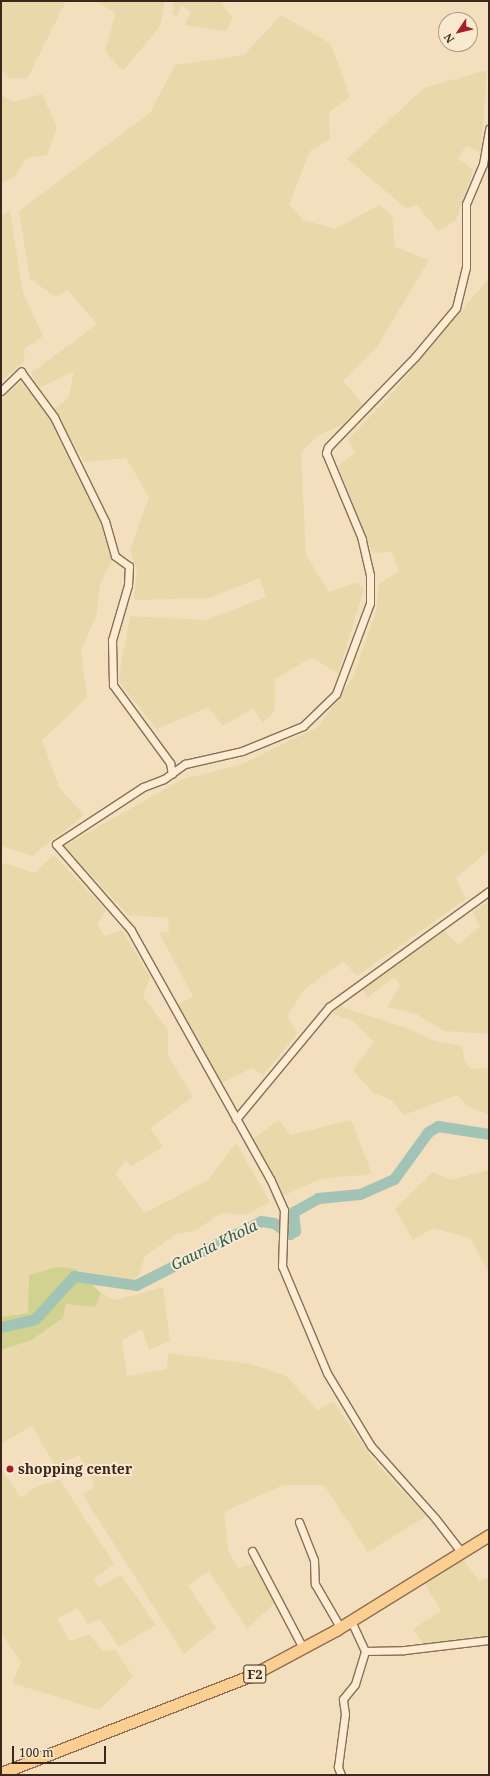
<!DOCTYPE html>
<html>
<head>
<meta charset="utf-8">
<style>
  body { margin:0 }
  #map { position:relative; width:490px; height:1776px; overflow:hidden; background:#f3debe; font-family:"Noto Serif",serif }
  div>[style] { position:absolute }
  .farmland>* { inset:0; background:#e9d9aa }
  .green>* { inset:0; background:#d1d290 }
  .river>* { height:11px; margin:-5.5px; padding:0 5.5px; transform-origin:5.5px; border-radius:5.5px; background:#a2c4b6 }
  .roads { filter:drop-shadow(1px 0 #8d6d54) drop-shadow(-1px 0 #8d6d54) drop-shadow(0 1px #8d6d54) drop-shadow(0 -1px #8d6d54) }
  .minor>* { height:7px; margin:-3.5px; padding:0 3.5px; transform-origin:3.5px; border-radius:3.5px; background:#fdecd2 }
  .primary>* { height:11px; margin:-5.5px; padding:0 5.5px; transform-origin:5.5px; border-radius:5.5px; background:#fbcf91 }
  .dots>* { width:11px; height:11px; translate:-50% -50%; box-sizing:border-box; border:2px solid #f9e9ce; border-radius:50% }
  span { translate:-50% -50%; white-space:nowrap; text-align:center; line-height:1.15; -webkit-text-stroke:4px #f9e9ce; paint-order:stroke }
  .shield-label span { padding:1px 3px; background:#f9e9ce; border:1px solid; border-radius:3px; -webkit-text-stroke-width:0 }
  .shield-label { font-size:13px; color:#3b271b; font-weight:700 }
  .poi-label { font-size:14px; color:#3b271b; font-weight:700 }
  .left { translate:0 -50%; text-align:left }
  .water-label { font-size:15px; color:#285c54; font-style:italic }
  .frame { position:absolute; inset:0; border:2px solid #3b271b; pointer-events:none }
  .north { position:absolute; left:438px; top:12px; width:40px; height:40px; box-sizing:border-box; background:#f9e9ce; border:1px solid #ad9b86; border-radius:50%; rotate:235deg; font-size:11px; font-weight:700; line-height:16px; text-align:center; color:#3b271b }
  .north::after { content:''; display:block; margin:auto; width:14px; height:18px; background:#a31d2b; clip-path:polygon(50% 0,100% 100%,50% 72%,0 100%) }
  .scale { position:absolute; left:12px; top:1746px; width:94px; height:18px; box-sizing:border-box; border:2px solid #3b271b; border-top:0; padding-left:5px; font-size:12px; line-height:14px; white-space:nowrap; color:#3b271b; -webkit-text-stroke:3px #f9e9ce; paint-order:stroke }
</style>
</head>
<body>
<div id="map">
  <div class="farmland">
    <div style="clip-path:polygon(1px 1px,66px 1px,27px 79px,9px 78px,1px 69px)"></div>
    <div style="clip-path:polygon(95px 1px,165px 1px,160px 26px,123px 71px,105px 51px,116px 13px)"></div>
    <div style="clip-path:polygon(174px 1px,220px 1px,233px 18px,226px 31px,185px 25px,191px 11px,182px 6px,177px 16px,172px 14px)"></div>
    <div style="clip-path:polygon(281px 15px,331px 44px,350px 97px,329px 112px,330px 139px,310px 151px,289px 205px,303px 220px,335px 229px,379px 205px,392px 216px,395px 247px,429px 260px,376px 348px,343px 381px,363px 404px,343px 424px,316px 437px,301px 453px,306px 555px,329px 592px,358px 582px,364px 589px,338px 674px,312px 657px,275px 679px,275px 711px,263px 723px,253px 708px,223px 726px,208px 707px,157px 729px,118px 681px,130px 616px,206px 620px,266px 597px,260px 578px,209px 598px,134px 600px,137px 573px,130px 550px,149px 497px,126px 458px,84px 462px,54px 409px,68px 399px,74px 371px,39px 388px,31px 373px,97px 324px,68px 290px,56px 297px,30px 279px,19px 211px,150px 113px,175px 65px,244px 55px)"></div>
    <div style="clip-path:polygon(487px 70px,481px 153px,466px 146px,458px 158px,473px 170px,456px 220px,438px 231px,417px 205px,406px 208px,347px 159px,424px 88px)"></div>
    <div style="clip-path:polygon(42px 94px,57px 128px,47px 155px,26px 158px,14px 178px,1px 184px,1px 95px,14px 102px)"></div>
    <div style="clip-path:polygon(10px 211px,23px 293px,43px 336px,23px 350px,25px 360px,1px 381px,1px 216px)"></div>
    <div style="clip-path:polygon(489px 278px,489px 850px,456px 878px,466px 899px,357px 976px,343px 961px,305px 989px,287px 1016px,297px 1034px,263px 1075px,252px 1068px,222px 1083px,177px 1006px,193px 996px,159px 933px,169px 932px,168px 918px,128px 915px,64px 846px,183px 779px,240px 765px,318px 727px,353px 677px,376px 612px,379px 584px,399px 571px,392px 552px,373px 553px,338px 466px,355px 453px,348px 439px,387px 399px)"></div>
    <div style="clip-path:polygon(21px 382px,46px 413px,74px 464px,100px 521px,112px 561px,100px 584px,97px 613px,81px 652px,87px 698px,42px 740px,59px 787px,84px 815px,32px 856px,1px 846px,1px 400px)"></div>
    <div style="clip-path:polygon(54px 855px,106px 910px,97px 925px,105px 936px,122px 930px,150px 977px,143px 996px,168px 1030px,168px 1055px,193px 1097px,150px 1128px,163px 1147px,132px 1166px,125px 1161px,115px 1174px,145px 1213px,208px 1180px,236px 1143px,270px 1202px,246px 1215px,221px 1213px,195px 1231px,176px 1234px,145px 1256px,139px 1275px,133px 1280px,57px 1267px,28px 1313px,6px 1318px,1px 1317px,1px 865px,5px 863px,34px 873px)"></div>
    <div style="clip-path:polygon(489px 901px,489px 1034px,444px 1031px,416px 1014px,387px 1007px,400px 986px,394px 977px,367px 998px,361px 987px,444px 930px,458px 945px,480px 926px,473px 912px)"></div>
    <div style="clip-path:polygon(338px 1006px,404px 1027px,435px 1041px,462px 1046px,465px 1062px,471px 1069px,489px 1068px,489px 1114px,468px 1107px,457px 1095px,404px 1115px,391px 1100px,372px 1092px,353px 1070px,374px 1042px,351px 1020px,333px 1014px)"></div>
    <div style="clip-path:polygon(279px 1120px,290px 1135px,351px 1120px,372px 1174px,320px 1179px,283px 1196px,250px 1141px)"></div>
    <div style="clip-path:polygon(489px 1170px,489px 1273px,470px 1238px,433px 1228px,413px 1240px,395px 1209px,433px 1172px,451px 1180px)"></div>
    <div style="clip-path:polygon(163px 1287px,170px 1341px,149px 1350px,142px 1329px,122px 1340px,127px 1376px,167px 1369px,168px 1353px,250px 1364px,286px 1376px,318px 1410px,333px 1401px,375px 1462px,426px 1516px,368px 1552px,324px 1485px,283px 1485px,224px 1512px,228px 1550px,238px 1568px,255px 1563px,275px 1603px,247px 1629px,209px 1571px,188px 1586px,216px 1628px,184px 1654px,83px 1495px,95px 1486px,79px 1455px,55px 1466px,32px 1426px,1px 1443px,1px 1350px,32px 1340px,63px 1318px,66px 1304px,95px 1307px,101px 1293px,116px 1300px)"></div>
    <div style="clip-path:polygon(1px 1469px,21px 1498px,37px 1486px,60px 1480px,114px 1564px,94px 1579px,99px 1587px,121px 1575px,156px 1625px,119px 1647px,100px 1619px,88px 1624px,77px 1608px,57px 1619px,70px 1641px,89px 1634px,103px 1651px,116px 1650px,133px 1677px,99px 1710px,12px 1683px,21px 1662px,1px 1633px)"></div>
    <div style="clip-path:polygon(463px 1559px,479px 1581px,489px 1577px,489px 1635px,424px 1644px,413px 1629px,441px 1611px,424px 1582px)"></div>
  </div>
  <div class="green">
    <div style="clip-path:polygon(57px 1267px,76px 1269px,101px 1293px,95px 1307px,66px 1304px,63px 1318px,32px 1340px,1px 1350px,1px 1317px,28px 1313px,29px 1275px)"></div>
  </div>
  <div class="river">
    <div style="left:1px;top:1327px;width:35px;rotate:-13deg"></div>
    <div style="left:35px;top:1319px;width:58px;rotate:-47.8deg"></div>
    <div style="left:74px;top:1276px;width:63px;rotate:8.3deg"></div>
    <div style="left:136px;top:1285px;width:140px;rotate:-27.1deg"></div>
    <div style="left:261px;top:1221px;width:13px;rotate:9deg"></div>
    <div style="left:274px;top:1223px;width:19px;rotate:36deg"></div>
    <div style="left:289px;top:1234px;width:7px;rotate:-27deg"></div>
    <div style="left:295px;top:1231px;width:19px;rotate:-96deg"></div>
    <div style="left:293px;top:1212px;width:29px;rotate:-29deg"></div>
    <div style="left:318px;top:1198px;width:42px;rotate:-5.4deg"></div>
    <div style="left:360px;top:1194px;width:37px;rotate:-24deg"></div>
    <div style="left:394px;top:1179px;width:58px;rotate:-54.1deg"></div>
    <div style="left:428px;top:1132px;width:12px;rotate:-31deg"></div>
    <div style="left:438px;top:1126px;width:52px;rotate:8.9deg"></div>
  </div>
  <div class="roads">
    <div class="minor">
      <div style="left:1px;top:391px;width:28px;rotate:-44deg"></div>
      <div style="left:21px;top:372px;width:56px;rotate:53.7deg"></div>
      <div style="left:54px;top:417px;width:116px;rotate:63.9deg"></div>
      <div style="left:105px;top:521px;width:36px;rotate:74deg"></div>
      <div style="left:115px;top:556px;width:17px;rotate:36deg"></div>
      <div style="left:129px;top:566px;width:19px;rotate:93deg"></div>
      <div style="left:128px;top:585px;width:57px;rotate:106.2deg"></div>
      <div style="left:112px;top:640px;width:45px;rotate:88.7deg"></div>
      <div style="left:113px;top:685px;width:97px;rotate:53.8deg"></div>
      <div style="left:170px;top:763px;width:11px;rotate:80deg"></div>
      <div style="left:236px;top:1119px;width:146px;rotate:-50.3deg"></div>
      <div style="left:329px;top:1007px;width:198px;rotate:-35.9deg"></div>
      <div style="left:299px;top:1522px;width:41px;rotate:68.5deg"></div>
      <div style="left:314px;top:1560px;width:24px;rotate:88deg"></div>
      <div style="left:315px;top:1584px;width:50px;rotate:59.8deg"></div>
      <div style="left:252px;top:1551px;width:110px;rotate:62.3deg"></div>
      <div style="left:462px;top:1553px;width:44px;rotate:-127.6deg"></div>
      <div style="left:435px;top:1518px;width:96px;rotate:-131.6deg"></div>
      <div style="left:371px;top:1446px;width:85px;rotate:-121.1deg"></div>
      <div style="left:327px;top:1373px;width:116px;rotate:-112.8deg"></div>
      <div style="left:282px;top:1266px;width:56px;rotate:-88deg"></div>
      <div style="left:284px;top:1210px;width:34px;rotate:-114deg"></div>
      <div style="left:270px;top:1179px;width:285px;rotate:-119.2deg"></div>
      <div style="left:131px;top:930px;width:114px;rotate:-131.1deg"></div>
      <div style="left:56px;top:844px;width:104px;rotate:-33.2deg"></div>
      <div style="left:143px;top:787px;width:22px;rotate:-21deg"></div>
      <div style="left:164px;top:779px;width:26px;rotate:-36deg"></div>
      <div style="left:185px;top:764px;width:58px;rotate:-12.8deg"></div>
      <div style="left:242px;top:751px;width:66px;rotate:-22.3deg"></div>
      <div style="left:303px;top:726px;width:46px;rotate:-44.1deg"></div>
      <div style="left:336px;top:694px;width:97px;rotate:-69.5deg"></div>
      <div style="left:370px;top:603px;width:28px;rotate:-90deg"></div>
      <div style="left:370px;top:575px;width:37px;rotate:-103deg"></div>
      <div style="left:362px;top:539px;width:93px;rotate:-112.7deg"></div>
      <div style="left:326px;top:453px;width:6px;rotate:-72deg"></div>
      <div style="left:328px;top:447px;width:125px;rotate:-46deg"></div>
      <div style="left:415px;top:357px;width:64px;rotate:-50.1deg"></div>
      <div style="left:456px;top:308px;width:42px;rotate:-76.3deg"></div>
      <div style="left:466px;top:267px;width:63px;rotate:-90deg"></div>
      <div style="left:466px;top:204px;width:43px;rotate:-67deg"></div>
      <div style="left:483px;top:164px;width:36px;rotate:-80deg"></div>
      <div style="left:365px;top:1651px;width:39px;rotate:-1deg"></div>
      <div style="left:404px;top:1650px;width:86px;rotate:-6.7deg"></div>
      <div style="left:341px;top:1775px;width:9px;rotate:-111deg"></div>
      <div style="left:338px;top:1767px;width:53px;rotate:-82.5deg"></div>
      <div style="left:345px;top:1714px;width:15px;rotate:-98deg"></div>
      <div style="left:343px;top:1699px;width:19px;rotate:-51deg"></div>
      <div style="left:355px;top:1684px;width:34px;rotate:-73deg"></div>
      <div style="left:365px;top:1651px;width:33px;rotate:-115deg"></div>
    </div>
    <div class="primary">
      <div style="left:1px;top:1773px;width:267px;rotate:-21.3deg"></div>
      <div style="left:250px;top:1676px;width:98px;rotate:-28.1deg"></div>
      <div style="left:336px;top:1630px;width:180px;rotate:-31.8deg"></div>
    </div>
  </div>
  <div class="dots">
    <div style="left:10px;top:1469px;background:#a31d2b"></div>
  </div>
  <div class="shield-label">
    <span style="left:255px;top:1674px">F2</span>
  </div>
  <div class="poi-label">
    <span class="left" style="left:18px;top:1469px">shopping center</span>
  </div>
  <div class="water-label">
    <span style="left:214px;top:1245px;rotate:-26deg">Gauria Khola</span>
  </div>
  <div class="frame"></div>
  <div class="north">N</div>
  <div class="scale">100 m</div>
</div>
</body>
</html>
